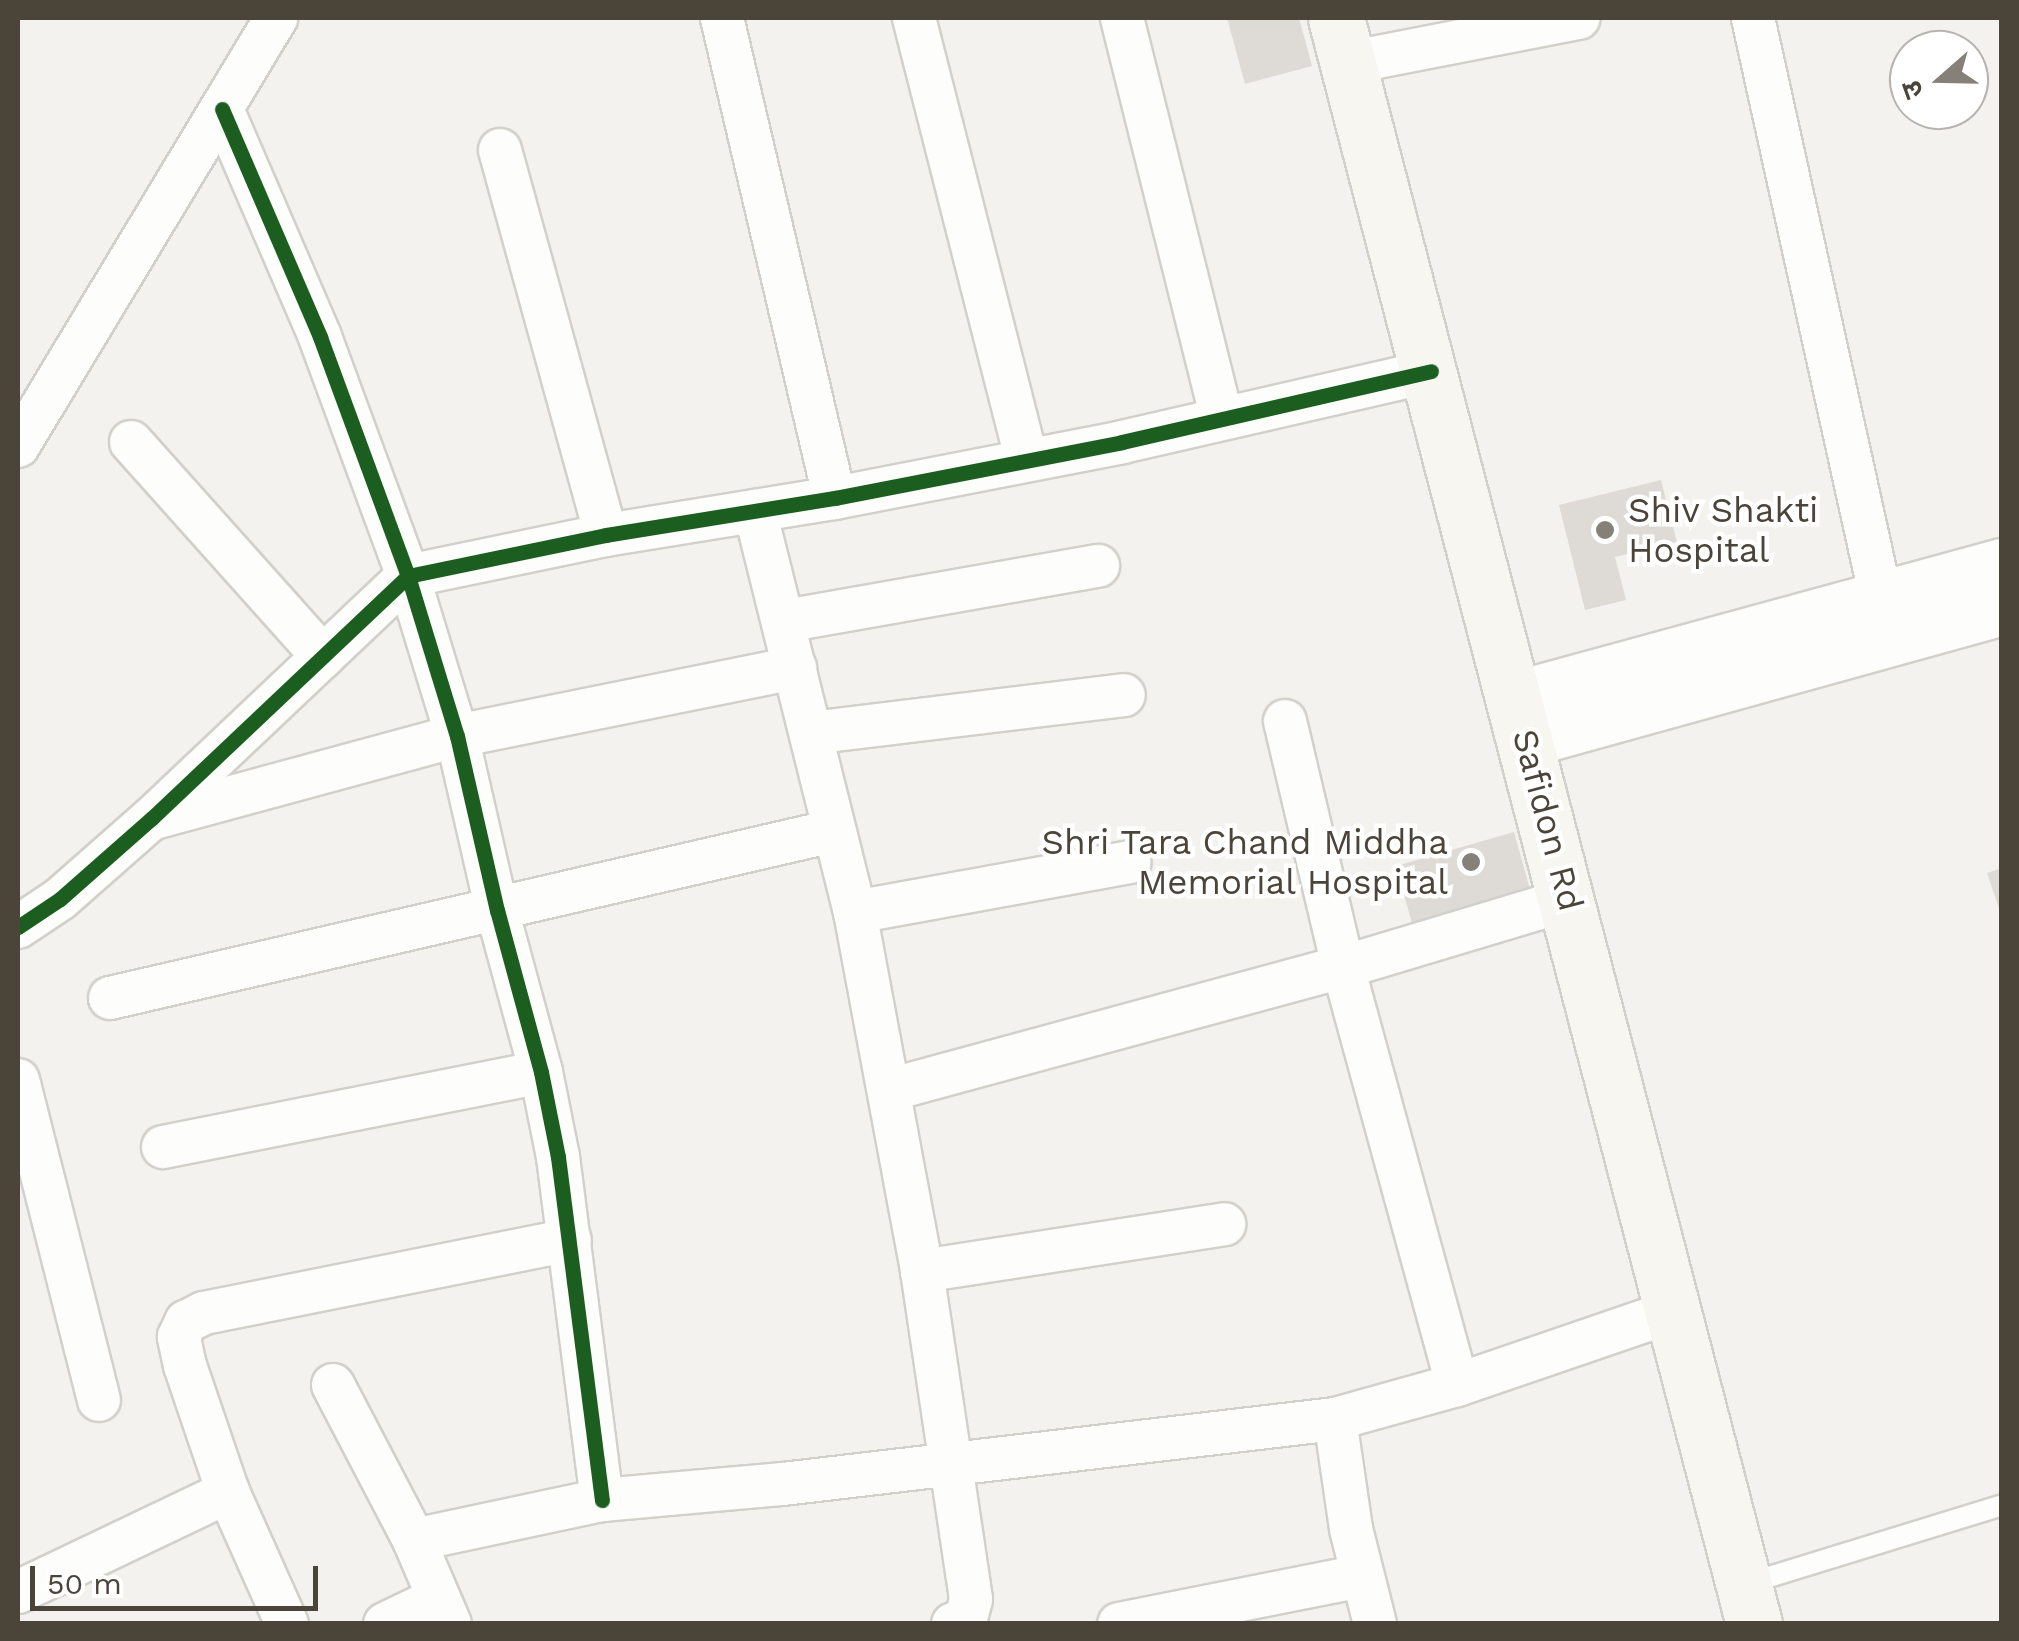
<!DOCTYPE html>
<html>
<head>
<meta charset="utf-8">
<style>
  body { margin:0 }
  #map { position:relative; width:2019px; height:1641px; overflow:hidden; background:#f4f2ee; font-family:"Work Sans","Noto Sans Devanagari",sans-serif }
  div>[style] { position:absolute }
  .building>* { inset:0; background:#dedbd6 }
  .roads { filter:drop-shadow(2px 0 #d2d0cb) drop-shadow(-2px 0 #d2d0cb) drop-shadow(0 2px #d2d0cb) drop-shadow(0 -2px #d2d0cb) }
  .service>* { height:20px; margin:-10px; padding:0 10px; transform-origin:10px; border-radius:10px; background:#fdfdfc }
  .minor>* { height:42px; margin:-21px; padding:0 21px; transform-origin:21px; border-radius:21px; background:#fdfdfc }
  .tertiary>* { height:52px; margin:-26px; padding:0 26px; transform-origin:26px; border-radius:26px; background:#fdfdfc }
  .secondary>* { height:55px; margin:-27.5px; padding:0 27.5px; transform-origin:27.5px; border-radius:27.5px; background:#f7f6f1 }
  .cycleway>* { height:15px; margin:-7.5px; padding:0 7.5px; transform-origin:7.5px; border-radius:7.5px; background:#1b5e20 }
  .dots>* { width:28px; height:28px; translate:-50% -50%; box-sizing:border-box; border:5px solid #fff; border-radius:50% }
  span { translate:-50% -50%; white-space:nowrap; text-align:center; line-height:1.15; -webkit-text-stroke:9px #fff; paint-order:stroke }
  .poi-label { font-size:35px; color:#4b4439 }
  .left { translate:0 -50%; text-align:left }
  .right { translate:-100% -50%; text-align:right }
  .street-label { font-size:35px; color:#4b4439 }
  .frame { position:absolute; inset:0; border:20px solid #4b4439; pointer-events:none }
  .north { position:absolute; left:1889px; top:30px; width:100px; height:100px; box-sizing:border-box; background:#fff; border:2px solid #b7b4b0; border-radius:50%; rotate:250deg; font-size:28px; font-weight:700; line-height:40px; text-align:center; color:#4b4439 }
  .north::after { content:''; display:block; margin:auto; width:35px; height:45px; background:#868178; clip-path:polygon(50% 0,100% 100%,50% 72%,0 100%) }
  .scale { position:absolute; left:30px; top:1566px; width:288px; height:45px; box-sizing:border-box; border:5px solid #4b4439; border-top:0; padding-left:12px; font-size:30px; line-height:35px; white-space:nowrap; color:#4b4439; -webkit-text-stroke:8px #fff; paint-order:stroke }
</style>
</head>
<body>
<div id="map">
  <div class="building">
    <div style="clip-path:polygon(1227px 18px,1299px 18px,1312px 66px,1245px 84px)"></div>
    <div style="clip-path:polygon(1661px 480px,1677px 542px,1615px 557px,1626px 600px,1585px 610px,1559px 505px)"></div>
    <div style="clip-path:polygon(1514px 832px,1531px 893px,1413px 927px,1396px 866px)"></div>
    <div style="clip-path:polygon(2002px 868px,2002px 914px,2001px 914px,1987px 873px)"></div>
  </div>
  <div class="roads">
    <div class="service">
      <div style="left:1746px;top:1584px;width:268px;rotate:-17.1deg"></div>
    </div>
    <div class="minor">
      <div style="left:722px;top:18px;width:493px;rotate:76.8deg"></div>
      <div style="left:914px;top:18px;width:455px;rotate:75.7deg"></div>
      <div style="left:1122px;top:18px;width:410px;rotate:76deg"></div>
      <div style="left:1753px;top:18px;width:594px;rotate:77.55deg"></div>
      <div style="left:1347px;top:63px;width:236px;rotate:-11deg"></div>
      <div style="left:222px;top:109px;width:248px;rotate:66.7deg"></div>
      <div style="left:320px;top:337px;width:255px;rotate:69.8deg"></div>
      <div style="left:408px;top:576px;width:167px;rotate:73deg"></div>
      <div style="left:457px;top:736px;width:179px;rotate:77.1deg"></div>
      <div style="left:497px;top:910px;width:168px;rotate:74.8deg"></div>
      <div style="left:541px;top:1072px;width:87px;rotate:78.7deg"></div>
      <div style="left:558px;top:1157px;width:346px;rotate:82.7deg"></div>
      <div style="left:500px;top:150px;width:399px;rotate:74.6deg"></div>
      <div style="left:131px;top:442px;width:288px;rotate:48.2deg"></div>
      <div style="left:18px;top:446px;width:500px;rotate:-58.9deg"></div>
      <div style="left:755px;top:511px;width:413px;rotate:76deg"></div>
      <div style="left:855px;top:912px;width:365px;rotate:79.4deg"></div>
      <div style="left:922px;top:1271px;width:332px;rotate:81.5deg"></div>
      <div style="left:971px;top:1599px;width:21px;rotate:104deg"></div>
      <div style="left:966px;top:1619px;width:14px;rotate:159deg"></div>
      <div style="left:785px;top:621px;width:318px;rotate:-10deg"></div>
      <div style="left:1285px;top:721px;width:253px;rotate:76.7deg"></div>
      <div style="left:1343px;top:967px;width:433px;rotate:74.7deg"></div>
      <div style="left:811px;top:733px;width:315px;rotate:-6.9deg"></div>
      <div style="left:158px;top:817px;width:310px;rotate:-15.2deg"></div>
      <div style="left:457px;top:736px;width:345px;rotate:-11.4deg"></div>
      <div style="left:855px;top:912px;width:279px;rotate:-10.3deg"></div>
      <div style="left:18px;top:927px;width:50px;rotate:-33.7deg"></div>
      <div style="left:60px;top:899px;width:123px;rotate:-41.4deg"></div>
      <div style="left:152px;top:818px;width:352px;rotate:-43.4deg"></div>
      <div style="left:408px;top:576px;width:202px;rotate:-11.7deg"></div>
      <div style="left:606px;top:535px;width:232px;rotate:-9.2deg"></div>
      <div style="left:835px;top:498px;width:292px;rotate:-11deg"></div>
      <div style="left:1122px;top:442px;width:317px;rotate:-12.9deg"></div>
      <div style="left:110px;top:998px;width:742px;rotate:-13.01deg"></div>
      <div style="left:18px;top:1080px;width:330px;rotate:75.8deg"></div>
      <div style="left:889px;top:1090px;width:470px;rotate:-15.2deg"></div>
      <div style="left:1343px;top:967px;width:236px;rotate:-16.7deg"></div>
      <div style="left:163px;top:1147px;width:385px;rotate:-11.2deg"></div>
      <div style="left:922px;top:1271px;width:306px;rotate:-8.8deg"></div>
      <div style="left:333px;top:1385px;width:175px;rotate:62.4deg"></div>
      <div style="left:414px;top:1540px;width:91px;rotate:66.8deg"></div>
      <div style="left:1335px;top:1419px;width:111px;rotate:81.7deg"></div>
      <div style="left:1351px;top:1529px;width:98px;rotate:75.8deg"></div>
      <div style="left:414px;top:1540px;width:192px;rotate:-12deg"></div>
      <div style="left:602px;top:1500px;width:182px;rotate:-5.1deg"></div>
      <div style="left:783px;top:1484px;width:556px;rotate:-6.72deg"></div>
      <div style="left:1335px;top:1419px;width:127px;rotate:-15.6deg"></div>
      <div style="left:1457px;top:1385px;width:228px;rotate:-18.9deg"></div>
      <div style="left:18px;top:1592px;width:233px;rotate:-25.5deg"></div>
      <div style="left:287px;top:1624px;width:145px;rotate:-114.1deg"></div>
      <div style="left:228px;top:1492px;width:133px;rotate:-108.8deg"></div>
      <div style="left:185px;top:1366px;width:30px;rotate:-102deg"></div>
      <div style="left:179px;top:1337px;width:17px;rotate:-65deg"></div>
      <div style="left:186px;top:1322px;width:20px;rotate:-27deg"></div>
      <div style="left:204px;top:1313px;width:373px;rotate:-11.3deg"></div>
      <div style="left:385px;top:1624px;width:58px;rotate:-25.7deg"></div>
      <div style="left:1119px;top:1624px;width:247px;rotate:-11.2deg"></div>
    </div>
    <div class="tertiary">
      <div style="left:1515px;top:698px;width:505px;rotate:-15.28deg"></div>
      <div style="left:1527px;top:741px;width:493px;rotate:-15.5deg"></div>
    </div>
    <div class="secondary">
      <div style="left:1336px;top:18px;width:1660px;rotate:75.41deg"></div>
    </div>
  </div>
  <div class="cycleway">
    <div style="left:222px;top:109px;width:248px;rotate:66.7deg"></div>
    <div style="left:320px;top:337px;width:255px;rotate:69.8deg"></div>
    <div style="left:408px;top:576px;width:167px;rotate:73deg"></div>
    <div style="left:457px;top:736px;width:179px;rotate:77.1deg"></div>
    <div style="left:497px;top:910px;width:168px;rotate:74.8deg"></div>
    <div style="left:541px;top:1072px;width:87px;rotate:78.7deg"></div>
    <div style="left:558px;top:1157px;width:346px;rotate:82.7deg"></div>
    <div style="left:18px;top:927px;width:50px;rotate:-33.7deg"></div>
    <div style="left:60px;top:899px;width:123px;rotate:-41.4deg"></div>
    <div style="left:152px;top:818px;width:352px;rotate:-43.4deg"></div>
    <div style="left:408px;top:576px;width:202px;rotate:-11.7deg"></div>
    <div style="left:606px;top:535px;width:232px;rotate:-9.2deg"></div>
    <div style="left:835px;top:498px;width:292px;rotate:-11deg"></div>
    <div style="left:1122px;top:442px;width:317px;rotate:-12.9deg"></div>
  </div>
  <div class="dots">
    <div style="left:1605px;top:530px;background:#868178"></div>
    <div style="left:1471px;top:862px;background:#868178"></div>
  </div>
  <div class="poi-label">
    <span class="left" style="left:1628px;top:530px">Shiv Shakti<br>Hospital</span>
    <span class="right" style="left:1448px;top:862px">Shri Tara Chand Middha<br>Memorial Hospital</span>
  </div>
  <div class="street-label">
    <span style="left:1548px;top:820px;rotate:75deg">Safidon Rd</span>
  </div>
  <div class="frame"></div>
  <div class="north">उ</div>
  <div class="scale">50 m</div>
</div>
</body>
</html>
